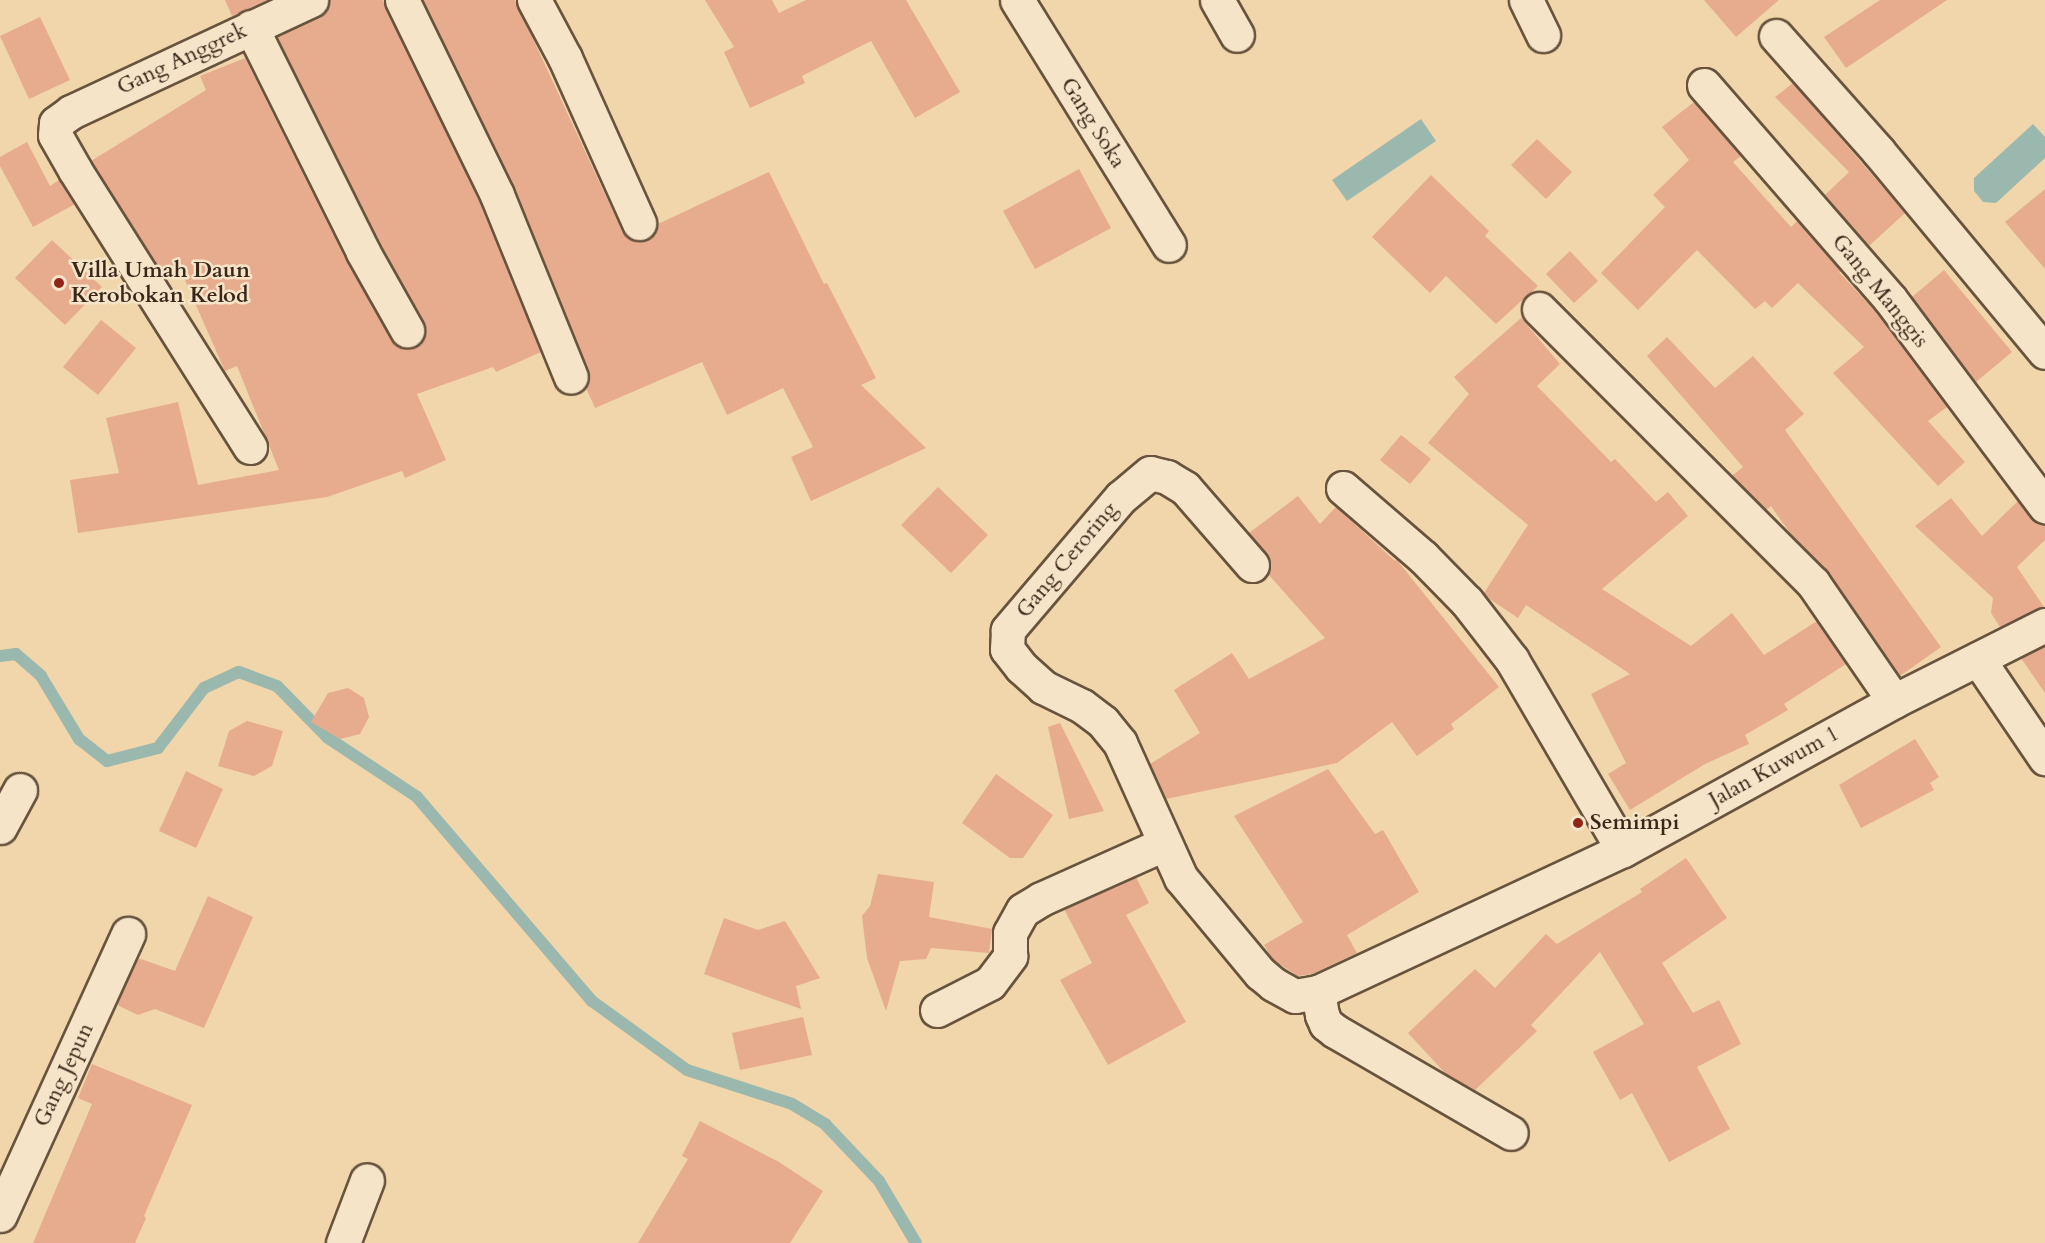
<!DOCTYPE html>
<html>
<head>
<meta charset="utf-8">
<style>
  body { margin:0 }
  #map { position:relative; width:2045px; height:1243px; overflow:hidden; background:#f0d6aa; font-family:Cardo,serif }
  div>[style] { position:absolute }
  .water>* { inset:0; background:#9bb8af }
  .stream>* { height:12px; margin:-6px; padding:0 6px; transform-origin:6px; border-radius:6px; background:#9bb8af }
  .building>* { inset:0; background:#e6ac8d }
  .roads { filter:drop-shadow(2px 0 #68533d) drop-shadow(-2px 0 #68533d) drop-shadow(0 2px #68533d) drop-shadow(0 -2px #68533d) }
  .minor>* { height:33px; margin:-16.5px; padding:0 16.5px; transform-origin:16.5px; border-radius:16.5px; background:#f5e4c8 }
  .dots>* { width:16px; height:16px; translate:-50% -50%; box-sizing:border-box; border:3px solid #f5e4c8; border-radius:50% }
  span { translate:-50% -50%; white-space:nowrap; text-align:center; line-height:1.15; -webkit-text-stroke:5px #f5e4c8; paint-order:stroke }
  .street-label { font-size:22px; color:#3b2719 }
  .poi-label { font-size:22px; color:#3b2719; font-weight:700 }
  .left { translate:0 -50%; text-align:left }
</style>
</head>
<body>
<div id="map">
  <div class="water">
    <div style="clip-path:polygon(1421px 119px,1436px 141px,1347px 201px,1332px 180px)"></div>
    <div style="clip-path:polygon(2033px 124px,2045px 137px,2045px 158px,1996px 203px,1983px 202px,1974px 191px,1974px 178px)"></div>
  </div>
  <div class="stream">
    <div style="left:0;top:656px;width:16px;rotate:-7deg"></div>
    <div style="left:16px;top:654px;width:33px;rotate:41deg"></div>
    <div style="left:41px;top:676px;width:74px;rotate:58.9deg"></div>
    <div style="left:79px;top:739px;width:36px;rotate:38deg"></div>
    <div style="left:107px;top:761px;width:53px;rotate:-14.3deg"></div>
    <div style="left:158px;top:748px;width:76px;rotate:-52.5deg"></div>
    <div style="left:204px;top:688px;width:38px;rotate:-25deg"></div>
    <div style="left:239px;top:672px;width:40px;rotate:20.2deg"></div>
    <div style="left:277px;top:686px;width:73px;rotate:45.6deg"></div>
    <div style="left:328px;top:738px;width:107px;rotate:33.5deg"></div>
    <div style="left:417px;top:797px;width:269px;rotate:49.4deg"></div>
    <div style="left:592px;top:1001px;width:117px;rotate:36deg"></div>
    <div style="left:687px;top:1070px;width:110px;rotate:17.9deg"></div>
    <div style="left:792px;top:1104px;width:39px;rotate:31deg"></div>
    <div style="left:825px;top:1124px;width:79px;rotate:46.5deg"></div>
    <div style="left:879px;top:1181px;width:72px;rotate:59.2deg"></div>
  </div>
  <div class="building">
    <div style="clip-path:polygon(225px 0,267px 0,232px 16px)"></div>
    <div style="clip-path:polygon(329px 0,383px 0,480px 203px,541px 352px,496px 372px,493px 367px,417px 394px,446px 460px,405px 478px,402px 471px,327px 497px,78px 533px,70px 480px,119px 473px,106px 418px,178px 402px,198px 485px,279px 470px,237px 366px,225px 371px,180px 269px,165px 277px,91px 161px,206px 90px,200px 76px,245px 58px,346px 260px,391px 339px,398px 346px,407px 349px,417px 346px,423px 339px,426px 330px,423px 321px,380px 243px,277px 37px,319px 17px,327px 10px)"></div>
    <div style="clip-path:polygon(423px 0,515px 0,622px 231px,629px 238px,638px 242px,647px 240px,654px 233px,658px 224px,769px 172px,824px 284px,827px 283px,876px 378px,861px 385px,926px 448px,811px 501px,791px 457px,813px 447px,783px 388px,727px 415px,702px 362px,595px 408px,586px 388px,590px 379px,588px 370px,514px 188px)"></div>
    <div style="clip-path:polygon(705px 0,772px 0,779px 13px,806px 0,906px 0,960px 92px,915px 118px,871px 41px,802px 76px,805px 83px,750px 108px,724px 52px,734px 47px)"></div>
    <div style="clip-path:polygon(1704px 0,1779px 0,1736px 37px)"></div>
    <div style="clip-path:polygon(1880px 0,1947px 0,1846px 68px,1824px 37px)"></div>
    <div style="clip-path:polygon(40px 17px,70px 80px,29px 99px,0 36px)"></div>
    <div style="clip-path:polygon(1793px 83px,1905px 213px,1869px 246px,1825px 195px,1849px 172px,1775px 97px)"></div>
    <div style="clip-path:polygon(1694px 102px,1741px 156px,1733px 162px,1791px 227px,1797px 221px,1841px 271px,1839px 272px,1875px 311px,1947px 407px,1928px 421px,1965px 462px,1938px 486px,1833px 373px,1864px 347px,1798px 283px,1772px 308px,1765px 301px,1755px 309px,1697px 250px,1638px 310px,1601px 273px,1665px 207px,1653px 195px,1689px 160px,1662px 127px)"></div>
    <div style="clip-path:polygon(1537px 139px,1572px 172px,1546px 199px,1511px 165px)"></div>
    <div style="clip-path:polygon(27px 142px,50px 186px,59px 180px,75px 204px,33px 227px,0 166px,0 157px)"></div>
    <div style="clip-path:polygon(1079px 169px,1111px 228px,1035px 269px,1003px 211px)"></div>
    <div style="clip-path:polygon(1431px 175px,1489px 231px,1485px 236px,1538px 286px,1496px 324px,1446px 276px,1430px 293px,1372px 237px)"></div>
    <div style="clip-path:polygon(2045px 189px,2045px 269px,2005px 222px)"></div>
    <div style="clip-path:polygon(52px 240px,102px 287px,65px 325px,15px 278px)"></div>
    <div style="clip-path:polygon(1570px 251px,1598px 281px,1574px 303px,1546px 274px)"></div>
    <div style="clip-path:polygon(1944px 270px,2012px 352px,1976px 382px,1912px 297px)"></div>
    <div style="clip-path:polygon(1521px 318px,1560px 364px,1537px 386px,1611px 462px,1615px 459px,1656px 502px,1668px 492px,1688px 516px,1602px 589px,1691px 646px,1732px 613px,1764px 655px,1817px 621px,1846px 664px,1784px 704px,1788px 710px,1745px 735px,1749px 744px,1705px 764px,1630px 810px,1608px 774px,1626px 763px,1591px 694px,1630px 674px,1526px 605px,1518px 618px,1488px 598px,1484px 593px,1528px 525px,1428px 443px,1469px 394px,1454px 377px)"></div>
    <div style="clip-path:polygon(101px 320px,136px 348px,98px 395px,63px 367px)"></div>
    <div style="clip-path:polygon(1667px 337px,1715px 388px,1753px 356px,1804px 414px,1785px 430px,1941px 647px,1900px 676px,1828px 572px,1790px 533px,1771px 506px,1766px 510px,1732px 476px,1743px 467px,1647px 356px)"></div>
    <div style="clip-path:polygon(1401px 435px,1431px 459px,1410px 484px,1380px 460px)"></div>
    <div style="clip-path:polygon(938px 487px,988px 535px,951px 573px,901px 525px)"></div>
    <div style="clip-path:polygon(1298px 496px,1320px 524px,1336px 507px,1395px 561px,1396px 559px,1499px 687px,1451px 724px,1454px 729px,1417px 756px,1392px 722px,1337px 763px,1166px 799px,1150px 764px,1200px 733px,1174px 690px,1232px 653px,1249px 679px,1325px 638px,1268px 574px,1270px 561px,1249px 533px)"></div>
    <div style="clip-path:polygon(1951px 498px,1982px 536px,2018px 501px,2030px 518px,2045px 524px,2045px 540px,2017px 567px,2044px 607px,2000px 627px,1991px 613px,1993px 598px,1915px 526px)"></div>
    <div style="clip-path:polygon(2045px 646px,2045px 693px,2021px 658px)"></div>
    <div style="clip-path:polygon(348px 688px,364px 698px,369px 717px,360px 734px,340px 739px,311px 722px,328px 693px)"></div>
    <div style="clip-path:polygon(247px 721px,283px 731px,272px 766px,254px 776px,218px 766px,229px 731px)"></div>
    <div style="clip-path:polygon(1060px 723px,1104px 811px,1069px 819px,1048px 727px)"></div>
    <div style="clip-path:polygon(1915px 739px,1939px 777px,1930px 783px,1934px 790px,1861px 828px,1839px 785px)"></div>
    <div style="clip-path:polygon(1328px 769px,1375px 834px,1383px 830px,1419px 892px,1347px 935px,1357px 953px,1312px 974px,1298px 976px,1273px 960px,1264px 945px,1303px 922px,1234px 816px)"></div>
    <div style="clip-path:polygon(186px 771px,223px 789px,196px 848px,159px 831px)"></div>
    <div style="clip-path:polygon(996px 774px,1053px 815px,1023px 858px,1010px 858px,962px 823px)"></div>
    <div style="clip-path:polygon(1686px 858px,1727px 918px,1662px 963px,1693px 1013px,1719px 1000px,1741px 1044px,1697px 1067px,1730px 1129px,1669px 1162px,1632px 1093px,1620px 1100px,1593px 1052px,1644px 1024px,1600px 952px,1531px 1025px,1537px 1031px,1475px 1090px,1446px 1074px,1408px 1033px,1475px 969px,1495px 988px,1546px 934px,1557px 944px,1642px 892px,1640px 889px)"></div>
    <div style="clip-path:polygon(878px 874px,934px 882px,929px 917px,992px 929px,989px 953px,931px 948px,926px 959px,900px 961px,886px 1011px,867px 958px,862px 916px,870px 906px)"></div>
    <div style="clip-path:polygon(1136px 877px,1149px 903px,1126px 915px,1186px 1022px,1108px 1065px,1060px 980px,1092px 963px,1064px 909px)"></div>
    <div style="clip-path:polygon(208px 896px,253px 917px,204px 1028px,155px 1009px,138px 1015px,119px 1006px,117px 1002px,137px 960px,141px 959px,175px 971px)"></div>
    <div style="clip-path:polygon(724px 918px,758px 930px,785px 921px,820px 978px,796px 986px,801px 1009px,704px 974px)"></div>
    <div style="clip-path:polygon(803px 1017px,812px 1055px,740px 1070px,732px 1033px)"></div>
    <div style="clip-path:polygon(92px 1064px,192px 1105px,144px 1216px,146px 1218px,135px 1243px,33px 1243px,92px 1104px,78px 1098px)"></div>
    <div style="clip-path:polygon(700px 1121px,779px 1162px,823px 1191px,790px 1243px,638px 1243px,688px 1159px,682px 1156px)"></div>
  </div>
  <div class="roads">
    <div class="minor">
      <div style="left:402px;top:0;width:217px;rotate:64deg"></div>
      <div style="left:497px;top:195px;width:196px;rotate:67.9deg"></div>
      <div style="left:534px;top:0;width:66px;rotate:61.9deg"></div>
      <div style="left:565px;top:58px;width:181px;rotate:65.8deg"></div>
      <div style="left:1017px;top:0;width:288px;rotate:58.2deg"></div>
      <div style="left:1217px;top:0;width:40px;rotate:60.3deg"></div>
      <div style="left:1526px;top:0;width:39px;rotate:64deg"></div>
      <div style="left:251px;top:27px;width:251px;rotate:63.5deg"></div>
      <div style="left:363px;top:252px;width:90px;rotate:60.6deg"></div>
      <div style="left:1776px;top:36px;width:154px;rotate:48.4deg"></div>
      <div style="left:1878px;top:151px;width:261px;rotate:50.3deg"></div>
      <div style="left:1704px;top:85px;width:284px;rotate:49deg"></div>
      <div style="left:1890px;top:299px;width:259px;rotate:53.2deg"></div>
      <div style="left:1539px;top:309px;width:387px;rotate:45deg"></div>
      <div style="left:1813px;top:583px;width:143px;rotate:55.5deg"></div>
      <div style="left:250px;top:447px;width:328px;rotate:-122.3deg"></div>
      <div style="left:75px;top:170px;width:40px;rotate:-119.7deg"></div>
      <div style="left:55px;top:135px;width:12px;rotate:-85deg"></div>
      <div style="left:56px;top:123px;width:19px;rotate:-36deg"></div>
      <div style="left:71px;top:112px;width:265px;rotate:-25deg"></div>
      <div style="left:1343px;top:488px;width:106px;rotate:40.8deg"></div>
      <div style="left:1423px;top:557px;width:63px;rotate:45.6deg"></div>
      <div style="left:1467px;top:602px;width:73px;rotate:52.2deg"></div>
      <div style="left:1512px;top:660px;width:220px;rotate:59.7deg"></div>
      <div style="left:1252px;top:565px;width:102px;rotate:-131deg"></div>
      <div style="left:1185px;top:488px;width:21px;rotate:-149deg"></div>
      <div style="left:1167px;top:477px;width:17px;rotate:-167deg"></div>
      <div style="left:1150px;top:473px;width:38px;rotate:140deg"></div>
      <div style="left:1121px;top:497px;width:175px;rotate:130.4deg"></div>
      <div style="left:1008px;top:630px;width:19px;rotate:93deg"></div>
      <div style="left:1007px;top:649px;width:23px;rotate:52deg"></div>
      <div style="left:1021px;top:667px;width:30px;rotate:42deg"></div>
      <div style="left:1043px;top:687px;width:43px;rotate:26deg"></div>
      <div style="left:1082px;top:706px;width:26px;rotate:37deg"></div>
      <div style="left:1103px;top:722px;width:27px;rotate:51deg"></div>
      <div style="left:1120px;top:743px;width:148px;rotate:65.7deg"></div>
      <div style="left:1181px;top:878px;width:124px;rotate:50.3deg"></div>
      <div style="left:1260px;top:973px;width:17px;rotate:40deg"></div>
      <div style="left:1273px;top:984px;width:25px;rotate:29deg"></div>
      <div style="left:1295px;top:996px;width:23px;rotate:-10deg"></div>
      <div style="left:1318px;top:992px;width:336px;rotate:-25deg"></div>
      <div style="left:1623px;top:850px;width:309px;rotate:-28.8deg"></div>
      <div style="left:1894px;top:701px;width:169px;rotate:-26.7deg"></div>
      <div style="left:1978px;top:659px;width:120px;rotate:55.9deg"></div>
      <div style="left:0;top:827px;width:42px;rotate:-61.6deg"></div>
      <div style="left:1318px;top:992px;width:23px;rotate:80deg"></div>
      <div style="left:1322px;top:1015px;width:10px;rotate:66deg"></div>
      <div style="left:1326px;top:1024px;width:11px;rotate:38deg"></div>
      <div style="left:1335px;top:1031px;width:203px;rotate:30.1deg"></div>
      <div style="left:937px;top:1010px;width:59px;rotate:-27deg"></div>
      <div style="left:990px;top:983px;width:34px;rotate:-53deg"></div>
      <div style="left:1010px;top:956px;width:23px;rotate:-90deg"></div>
      <div style="left:1010px;top:933px;width:26px;rotate:-61deg"></div>
      <div style="left:1023px;top:910px;width:21px;rotate:-31deg"></div>
      <div style="left:1041px;top:899px;width:135px;rotate:-24.1deg"></div>
      <div style="left:0;top:1215px;width:309px;rotate:-65.5deg"></div>
      <div style="left:343px;top:1243px;width:67px;rotate:-69.1deg"></div>
    </div>
  </div>
  <div class="dots">
    <div style="left:59px;top:283px;background:#8f2418"></div>
    <div style="left:1578px;top:823px;background:#8f2418"></div>
  </div>
  <div class="street-label">
    <span style="left:182px;top:59px;rotate:-25deg">Gang Anggrek</span>
    <span style="left:1093px;top:123px;rotate:58deg">Gang Soka</span>
    <span style="left:1880px;top:291px;rotate:51deg">Gang Manggis</span>
    <span style="left:1067px;top:560px;rotate:-50deg">Gang Ceroring</span>
    <span style="left:1774px;top:767px;rotate:-29deg">Jalan Kuwum 1</span>
    <span style="left:64px;top:1075px;rotate:-65deg">Gang Jepun</span>
  </div>
  <div class="poi-label">
    <span class="left" style="left:71px;top:283px">Villa Umah Daun<br>Kerobokan Kelod</span>
    <span class="left" style="left:1590px;top:823px">Semimpi</span>
  </div>
</div>
</body>
</html>
